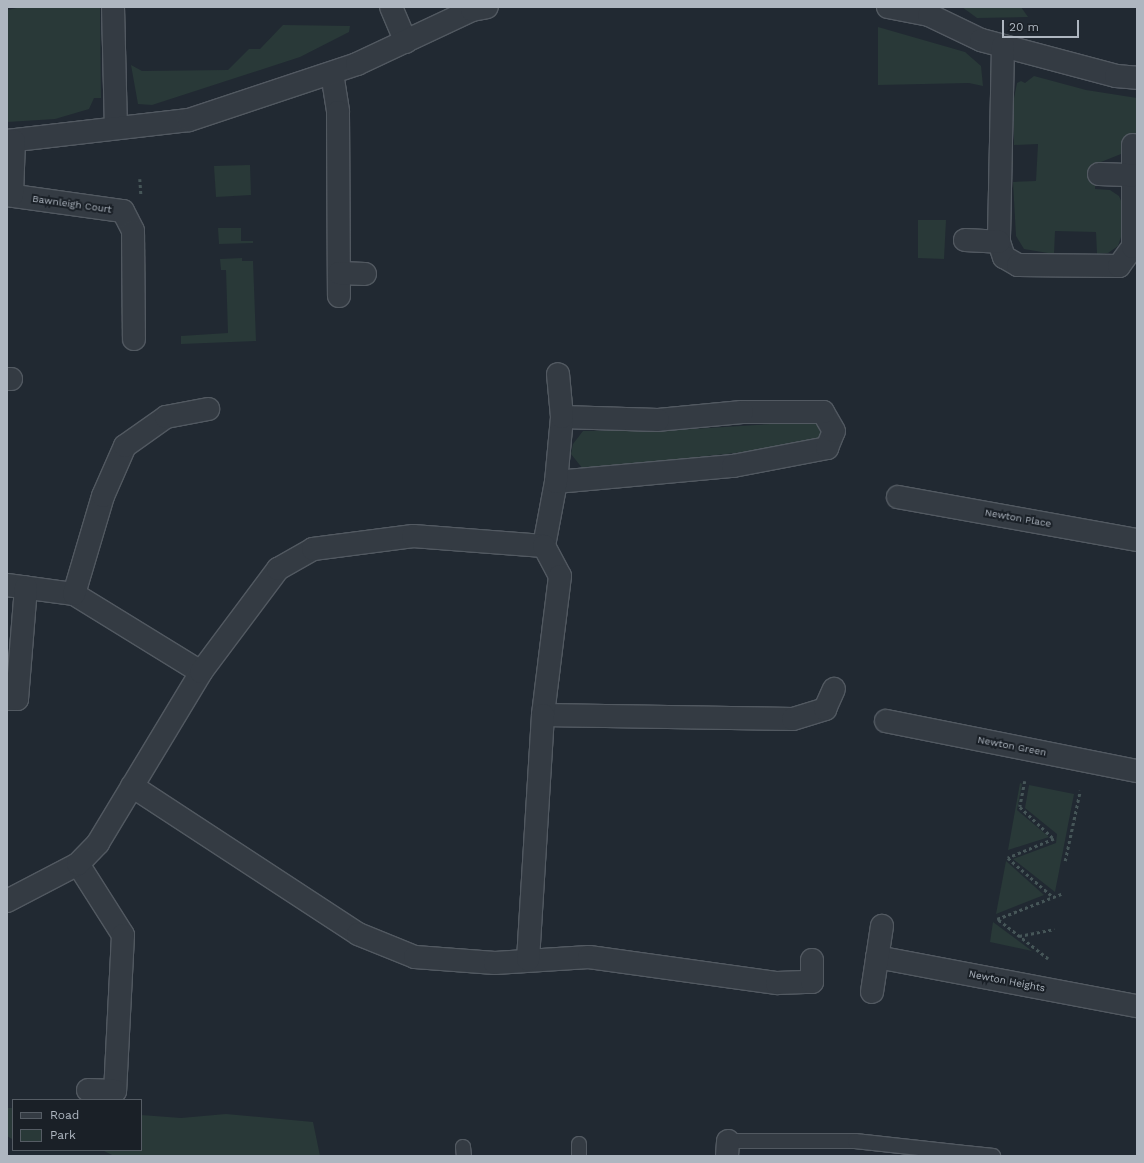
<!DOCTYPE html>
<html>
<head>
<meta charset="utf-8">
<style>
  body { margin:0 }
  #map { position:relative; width:1144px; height:1163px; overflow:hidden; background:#212932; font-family:"Work Sans",sans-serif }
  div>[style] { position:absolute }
  .green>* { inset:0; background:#293938 }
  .path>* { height:2.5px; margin-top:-1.25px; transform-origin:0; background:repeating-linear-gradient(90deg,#465658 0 3px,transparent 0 6px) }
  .roads { filter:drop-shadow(1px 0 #525961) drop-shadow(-1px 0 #525961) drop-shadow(0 1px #525961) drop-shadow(0 -1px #525961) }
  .lane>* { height:14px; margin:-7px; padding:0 7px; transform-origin:7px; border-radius:7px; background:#343b43 }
  .street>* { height:22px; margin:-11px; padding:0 11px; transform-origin:11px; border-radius:11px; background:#343b43 }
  span { translate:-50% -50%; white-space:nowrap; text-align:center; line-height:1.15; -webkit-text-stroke:4px #1a2027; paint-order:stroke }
  .street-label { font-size:10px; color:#aeb6c0 }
  .frame { position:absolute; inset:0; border:8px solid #aeb6c0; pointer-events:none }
  .legend { position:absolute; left:12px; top:1099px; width:130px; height:52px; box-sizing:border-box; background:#1a2027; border:1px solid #555c64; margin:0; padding:5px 7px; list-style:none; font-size:12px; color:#aeb6c0 }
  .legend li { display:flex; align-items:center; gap:8px; height:20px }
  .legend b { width:20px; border:1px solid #555c64 }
  .scale { position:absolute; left:1002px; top:20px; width:77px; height:18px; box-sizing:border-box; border:2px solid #aeb6c0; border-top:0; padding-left:5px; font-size:12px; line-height:14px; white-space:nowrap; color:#aeb6c0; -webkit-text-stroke:3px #1a2027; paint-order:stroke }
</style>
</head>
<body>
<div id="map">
  <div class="green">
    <div style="clip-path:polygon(22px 7px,100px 7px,101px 98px,94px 98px,89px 109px,55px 119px,7px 122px,7px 10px)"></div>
    <div style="clip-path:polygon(962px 7px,1021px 7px,1028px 17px,977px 18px)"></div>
    <div style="clip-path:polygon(283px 25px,350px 26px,349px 32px,300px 57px,152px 105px,138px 104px,131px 65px,142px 71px,228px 70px,249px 49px,260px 49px)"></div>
    <div style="clip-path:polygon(878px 27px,965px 52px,981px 66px,983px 86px,969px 83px,878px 85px)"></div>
    <div style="clip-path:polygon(1034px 76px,1086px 90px,1137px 98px,1137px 140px,1126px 139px,1121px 154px,1096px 164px,1095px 189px,1110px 190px,1119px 196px,1124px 208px,1122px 234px,1118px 246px,1108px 253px,1097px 254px,1096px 232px,1055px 231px,1054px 254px,1024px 249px,1016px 236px,1013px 182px,1036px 181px,1038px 144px,1014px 145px,1014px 98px,1017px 83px,1021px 81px,1025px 83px)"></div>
    <div style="clip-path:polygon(250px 165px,251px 195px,216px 197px,214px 166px)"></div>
    <div style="clip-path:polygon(918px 220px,946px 220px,944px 259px,918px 258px)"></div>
    <div style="clip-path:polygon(218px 228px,241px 228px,241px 241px,253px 241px,253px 243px,219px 244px)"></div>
    <div style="clip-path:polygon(242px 258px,242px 261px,253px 261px,256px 341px,181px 344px,181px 336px,228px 333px,226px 270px,221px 270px,220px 259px)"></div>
    <div style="clip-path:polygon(818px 421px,825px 434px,813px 445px,583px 469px,571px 454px,573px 444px,583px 431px,693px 429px)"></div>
    <div style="clip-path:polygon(1020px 783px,1022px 784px,1017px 810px,1049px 837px,1008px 850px)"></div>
    <div style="clip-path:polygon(1029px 785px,1074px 794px,1055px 892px,1013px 859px,1056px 843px,1057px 834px,1025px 808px)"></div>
    <div style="clip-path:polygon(1006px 861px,1044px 895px,996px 914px)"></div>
    <div style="clip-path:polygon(993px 922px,1032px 951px,990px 942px)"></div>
    <div style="clip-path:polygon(7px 1108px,13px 1108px,12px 1139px,7px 1136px)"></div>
    <div style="clip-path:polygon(226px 1114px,313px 1122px,320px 1156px,114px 1156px,102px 1150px,141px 1150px,141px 1115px,181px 1118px)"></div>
  </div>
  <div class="path">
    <div style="left:140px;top:179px;width:16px;rotate:86deg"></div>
    <div style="left:1025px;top:781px;width:26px;rotate:101deg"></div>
    <div style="left:1020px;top:807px;width:47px;rotate:43.3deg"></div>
    <div style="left:1054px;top:839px;width:50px;rotate:157.6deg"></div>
    <div style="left:1008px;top:858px;width:60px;rotate:40.9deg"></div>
    <div style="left:1065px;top:861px;width:72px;rotate:-77.9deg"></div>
    <div style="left:1019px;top:936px;width:36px;rotate:-11deg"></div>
    <div style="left:1048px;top:959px;width:65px;rotate:-141.9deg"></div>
    <div style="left:997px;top:919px;width:69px;rotate:-21.3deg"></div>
  </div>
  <div class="roads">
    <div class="lane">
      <div style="left:728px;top:1141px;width:127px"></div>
      <div style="left:855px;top:1141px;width:139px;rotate:6.2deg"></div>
      <div style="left:463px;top:1147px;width:9px;rotate:84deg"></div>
      <div style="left:579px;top:1156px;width:12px;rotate:-90deg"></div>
    </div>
    <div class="street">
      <div style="left:113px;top:7px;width:120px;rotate:88.6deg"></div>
      <div style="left:391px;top:7px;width:38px;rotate:67deg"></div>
      <div style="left:888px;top:7px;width:42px;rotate:11deg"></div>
      <div style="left:929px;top:15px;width:58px;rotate:25.7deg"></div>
      <div style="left:981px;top:40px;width:140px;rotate:14.9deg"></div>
      <div style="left:1116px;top:76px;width:21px;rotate:5deg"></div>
      <div style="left:1003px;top:46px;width:196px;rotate:91.2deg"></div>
      <div style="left:999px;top:242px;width:16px;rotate:72deg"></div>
      <div style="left:1004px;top:257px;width:16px;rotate:30deg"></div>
      <div style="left:1018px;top:265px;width:101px;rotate:0.6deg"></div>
      <div style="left:1119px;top:266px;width:24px;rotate:-54deg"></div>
      <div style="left:1133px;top:247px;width:102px;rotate:-90deg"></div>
      <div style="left:332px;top:73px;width:39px;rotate:81deg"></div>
      <div style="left:338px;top:112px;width:184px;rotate:89.7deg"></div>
      <div style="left:7px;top:141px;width:183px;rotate:-6.6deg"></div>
      <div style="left:189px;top:120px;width:177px;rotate:-18.4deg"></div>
      <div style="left:357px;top:64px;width:127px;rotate:-25.2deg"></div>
      <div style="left:472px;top:10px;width:15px;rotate:-11deg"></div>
      <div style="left:1099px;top:174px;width:35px;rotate:2deg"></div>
      <div style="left:7px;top:195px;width:117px;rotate:7.9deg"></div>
      <div style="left:123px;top:211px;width:22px;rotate:63deg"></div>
      <div style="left:133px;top:231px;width:108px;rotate:89.5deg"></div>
      <div style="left:12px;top:195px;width:54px;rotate:-87.9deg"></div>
      <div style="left:965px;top:240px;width:34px;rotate:3deg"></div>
      <div style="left:339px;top:273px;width:26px;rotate:2deg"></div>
      <div style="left:7px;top:379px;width:4px"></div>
      <div style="left:556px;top:482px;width:178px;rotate:-5.2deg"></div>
      <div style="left:733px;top:466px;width:96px;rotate:-10.8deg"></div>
      <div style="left:827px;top:448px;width:18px;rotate:-68deg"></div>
      <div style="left:834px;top:431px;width:22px;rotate:-120deg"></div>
      <div style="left:823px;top:412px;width:81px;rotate:180deg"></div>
      <div style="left:742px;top:412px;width:84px;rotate:174.6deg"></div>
      <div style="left:658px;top:420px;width:96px;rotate:-178.2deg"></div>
      <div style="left:898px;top:497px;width:243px;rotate:10.2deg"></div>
      <div style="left:544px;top:546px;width:65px;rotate:-79.4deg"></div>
      <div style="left:556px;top:482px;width:65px;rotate:-84.7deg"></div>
      <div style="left:562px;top:417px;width:43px;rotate:-95.3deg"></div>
      <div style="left:7px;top:585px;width:68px;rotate:7.7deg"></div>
      <div style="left:74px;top:594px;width:149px;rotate:31.6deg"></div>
      <div style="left:74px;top:594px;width:102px;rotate:-73.5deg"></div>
      <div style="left:103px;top:496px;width:55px;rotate:-66.3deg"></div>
      <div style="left:125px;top:446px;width:50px;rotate:-35.3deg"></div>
      <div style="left:166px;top:417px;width:43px;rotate:-10.8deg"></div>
      <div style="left:7px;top:699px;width:10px"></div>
      <div style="left:17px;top:699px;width:112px;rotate:-85.4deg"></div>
      <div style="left:543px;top:715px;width:250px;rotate:0.9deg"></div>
      <div style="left:793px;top:719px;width:34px;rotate:-17deg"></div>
      <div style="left:825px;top:709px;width:22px;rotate:-66deg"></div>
      <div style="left:886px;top:721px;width:256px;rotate:11.3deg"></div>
      <div style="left:132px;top:786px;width:270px;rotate:33.2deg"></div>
      <div style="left:358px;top:934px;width:61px;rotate:22deg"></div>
      <div style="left:415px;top:957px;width:80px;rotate:4.3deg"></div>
      <div style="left:495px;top:963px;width:94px;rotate:-3.7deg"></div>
      <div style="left:589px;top:957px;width:190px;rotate:7.9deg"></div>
      <div style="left:777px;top:983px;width:35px;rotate:-2deg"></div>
      <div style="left:812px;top:982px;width:22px;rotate:-90deg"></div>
      <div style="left:78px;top:864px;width:84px;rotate:57.6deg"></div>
      <div style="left:123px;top:935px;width:156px;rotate:92.9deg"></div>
      <div style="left:115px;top:1091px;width:27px;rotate:-178deg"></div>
      <div style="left:7px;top:901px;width:80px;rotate:-27.5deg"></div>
      <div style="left:78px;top:864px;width:29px;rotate:-46deg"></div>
      <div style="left:98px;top:843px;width:200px;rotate:-58.9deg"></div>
      <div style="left:201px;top:672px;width:129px;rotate:-53.2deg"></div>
      <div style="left:278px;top:569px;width:40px;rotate:-29.7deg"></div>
      <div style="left:313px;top:549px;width:101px;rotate:-7.4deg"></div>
      <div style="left:413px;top:536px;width:131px;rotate:4.4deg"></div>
      <div style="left:544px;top:546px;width:34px;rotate:62deg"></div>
      <div style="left:560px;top:576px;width:140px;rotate:97deg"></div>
      <div style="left:543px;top:715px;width:245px;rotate:93.5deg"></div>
      <div style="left:877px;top:957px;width:265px;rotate:10.7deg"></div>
      <div style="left:872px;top:992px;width:67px;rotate:-81.4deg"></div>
      <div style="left:727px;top:1156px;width:15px;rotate:-86deg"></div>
    </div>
  </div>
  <div class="street-label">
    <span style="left:72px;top:204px;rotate:8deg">Bawnleigh Court</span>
    <span style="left:1018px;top:518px;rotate:10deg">Newton Place</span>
    <span style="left:1012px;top:746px;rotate:11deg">Newton Green</span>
    <span style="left:1007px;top:981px;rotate:11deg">Newton Heights</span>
  </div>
  <div class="frame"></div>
  <ul class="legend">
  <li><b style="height:5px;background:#343b43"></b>Road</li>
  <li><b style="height:11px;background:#293938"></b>Park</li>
  </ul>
  <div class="scale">20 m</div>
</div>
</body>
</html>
